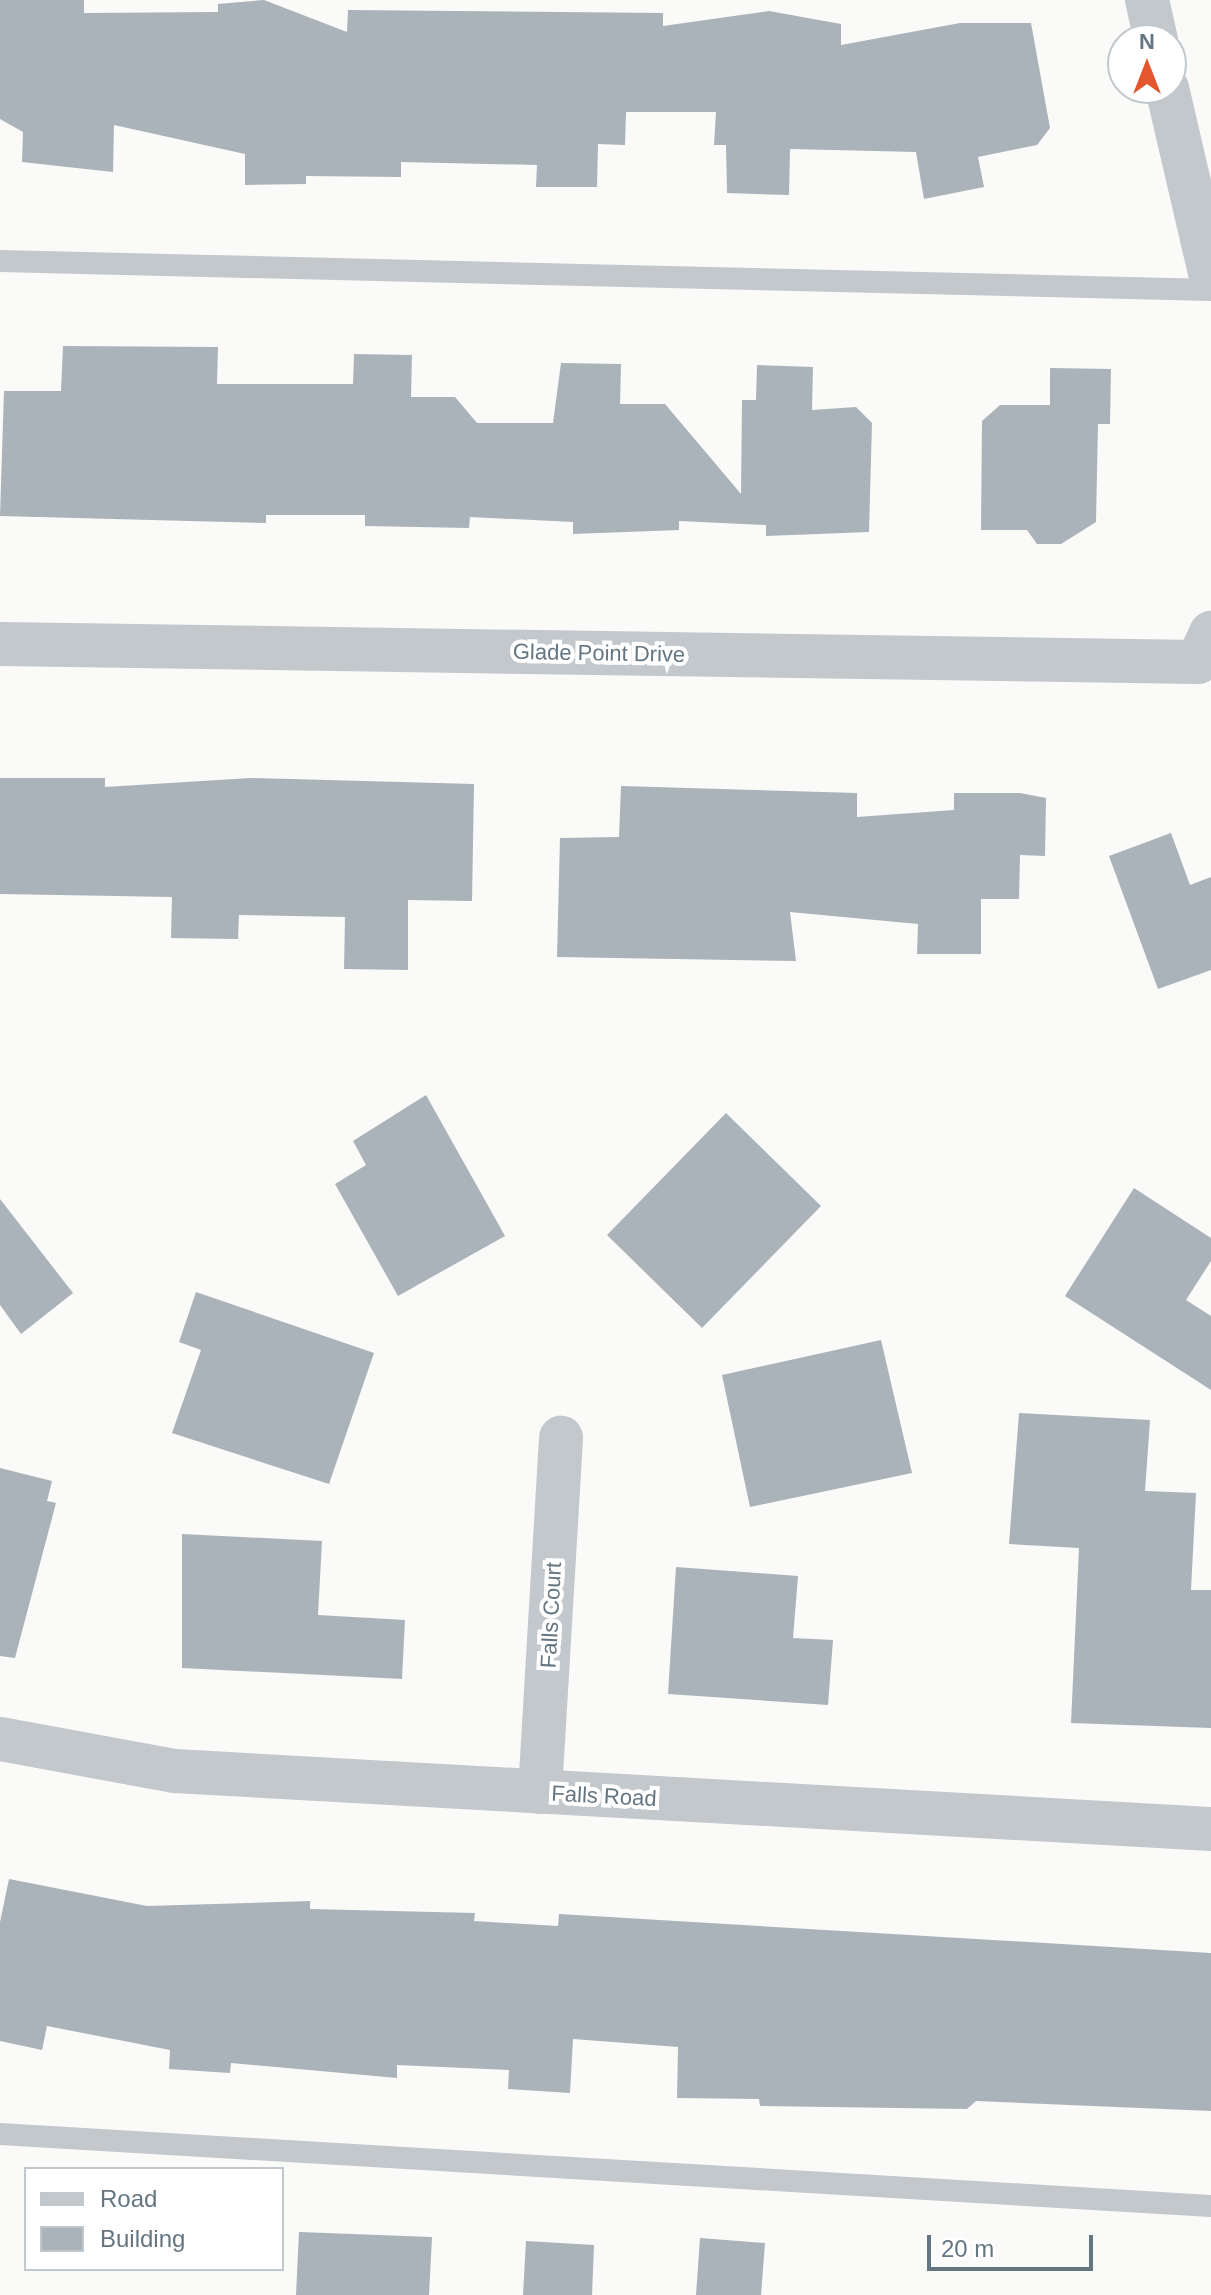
<!DOCTYPE html>
<html>
<head>
<meta charset="utf-8">
<style>
  body { margin:0 }
  #map { position:relative; width:1211px; height:2295px; overflow:hidden; background:#fafaf8; font-family:Arial,sans-serif }
  div>[style] { position:absolute }
  .building>* { inset:0; background:#aab3b9 }
  .service>* { height:22px; margin:-11px; padding:0 11px; transform-origin:11px; border-radius:11px; background:#c3c8cc }
  .minor>* { height:44px; margin:-22px; padding:0 22px; transform-origin:22px; border-radius:22px; background:#c3c8cc }
  span { translate:-50% -50%; white-space:nowrap; text-align:center; line-height:1.15; -webkit-text-stroke:8px #fff; paint-order:stroke }
  .street-label { font-size:22px; color:#657683 }
  .legend { position:absolute; left:24px; top:2167px; width:260px; height:104px; box-sizing:border-box; background:#fff; border:2px solid #c1c8cd; margin:0; padding:10px 14px; list-style:none; font-size:24px; color:#657683 }
  .legend li { display:flex; align-items:center; gap:16px; height:40px }
  .legend b { width:40px; border:2px solid #c1c8cd }
  .north { position:absolute; left:1107px; top:24px; width:80px; height:80px; box-sizing:border-box; background:#fff; border:2px solid #c1c8cd; border-radius:50%; rotate:0deg; font-size:22px; font-weight:700; line-height:32px; text-align:center; color:#657683 }
  .north::after { content:''; display:block; margin:auto; width:28px; height:36px; background:#e4572e; clip-path:polygon(50% 0,100% 100%,50% 72%,0 100%) }
  .scale { position:absolute; left:927px; top:2235px; width:166px; height:36px; box-sizing:border-box; border:4px solid #657683; border-top:0; padding-left:10px; font-size:24px; line-height:28px; white-space:nowrap; color:#657683; -webkit-text-stroke:6px #fff; paint-order:stroke }
</style>
</head>
<body>
<div id="map">
  <div class="building">
    <div style="clip-path:polygon(0 0,84px 0,84px 13px,218px 12px,218px 4px,264px 0,347px 32px,348px 10px,663px 13px,663px 26px,769px 11px,841px 24px,841px 45px,960px 23px,1031px 23px,1050px 128px,1037px 145px,978px 157px,984px 187px,924px 199px,916px 152px,790px 149px,789px 195px,727px 193px,726px 145px,714px 145px,716px 112px,626px 112px,625px 145px,598px 144px,597px 187px,536px 187px,537px 165px,401px 162px,401px 177px,306px 176px,306px 184px,245px 185px,245px 154px,114px 125px,113px 172px,22px 162px,23px 132px,0 119px)"></div>
    <div style="clip-path:polygon(63px 346px,218px 347px,217px 384px,353px 384px,354px 354px,412px 355px,411px 397px,455px 397px,477px 423px,553px 423px,561px 363px,621px 364px,620px 404px,665px 404px,741px 494px,742px 400px,756px 400px,757px 365px,813px 367px,812px 410px,856px 407px,872px 423px,869px 532px,766px 536px,766px 525px,679px 521px,679px 530px,573px 534px,573px 522px,470px 517px,469px 528px,365px 526px,365px 515px,266px 515px,266px 523px,0 516px,4px 391px,61px 391px)"></div>
    <div style="clip-path:polygon(1050px 368px,1111px 369px,1110px 424px,1098px 424px,1096px 522px,1061px 544px,1037px 544px,1027px 530px,981px 530px,982px 421px,1000px 405px,1050px 405px)"></div>
    <div style="clip-path:polygon(0 778px,105px 778px,105px 787px,250px 778px,474px 784px,472px 901px,408px 900px,408px 970px,344px 969px,345px 917px,239px 915px,238px 939px,171px 938px,172px 897px,0 894px)"></div>
    <div style="clip-path:polygon(621px 786px,857px 793px,857px 817px,954px 810px,954px 793px,1020px 793px,1046px 798px,1045px 856px,1020px 855px,1019px 899px,981px 899px,981px 954px,917px 954px,918px 924px,790px 912px,796px 961px,557px 957px,560px 838px,619px 837px)"></div>
    <div style="clip-path:polygon(1171px 833px,1190px 885px,1211px 877px,1211px 970px,1158px 989px,1109px 856px)"></div>
    <div style="clip-path:polygon(426px 1095px,505px 1236px,398px 1296px,335px 1184px,366px 1165px,353px 1141px)"></div>
    <div style="clip-path:polygon(726px 1113px,821px 1206px,702px 1328px,607px 1235px)"></div>
    <div style="clip-path:polygon(1134px 1188px,1211px 1238px,1211px 1261px,1186px 1300px,1211px 1316px,1211px 1390px,1065px 1296px)"></div>
    <div style="clip-path:polygon(0 1199px,73px 1293px,21px 1334px,0 1305px)"></div>
    <div style="clip-path:polygon(196px 1292px,374px 1353px,329px 1484px,172px 1433px,201px 1350px,179px 1342px)"></div>
    <div style="clip-path:polygon(881px 1340px,912px 1473px,750px 1507px,722px 1375px)"></div>
    <div style="clip-path:polygon(1019px 1413px,1150px 1420px,1145px 1491px,1196px 1493px,1191px 1590px,1211px 1590px,1211px 1728px,1071px 1723px,1079px 1548px,1009px 1544px)"></div>
    <div style="clip-path:polygon(0 1468px,52px 1481px,47px 1501px,56px 1503px,15px 1658px,0 1656px)"></div>
    <div style="clip-path:polygon(182px 1534px,322px 1541px,318px 1615px,405px 1620px,402px 1679px,182px 1668px)"></div>
    <div style="clip-path:polygon(676px 1567px,798px 1576px,793px 1638px,833px 1640px,828px 1705px,668px 1694px)"></div>
    <div style="clip-path:polygon(9px 1879px,147px 1906px,310px 1901px,310px 1909px,475px 1913px,474px 1921px,558px 1926px,559px 1914px,1211px 1953px,1211px 2111px,976px 2101px,967px 2109px,760px 2106px,759px 2099px,677px 2098px,678px 2047px,573px 2039px,570px 2093px,508px 2089px,509px 2070px,397px 2065px,397px 2078px,231px 2063px,230px 2073px,169px 2069px,170px 2050px,47px 2026px,42px 2050px,0 2041px,0 1922px)"></div>
    <div style="clip-path:polygon(299px 2232px,432px 2237px,429px 2295px,296px 2295px)"></div>
    <div style="clip-path:polygon(700px 2238px,765px 2243px,761px 2295px,696px 2295px)"></div>
    <div style="clip-path:polygon(526px 2241px,594px 2245px,592px 2295px,523px 2295px)"></div>
  </div>
  <div class="service">
    <div style="left:0;top:261px;width:1211px;rotate:1.37deg"></div>
    <div style="left:0;top:2134px;width:1213px;rotate:3.4deg"></div>
  </div>
  <div class="minor">
    <div style="left:1147px;top:0;width:41px;rotate:77.3deg"></div>
    <div style="left:1167px;top:88px;width:194px;rotate:76.9deg"></div>
    <div style="left:0;top:644px;width:1198px;rotate:0.86deg"></div>
    <div style="left:1198px;top:662px;width:32px;rotate:-66deg"></div>
    <div style="left:0;top:1739px;width:178px;rotate:10.4deg"></div>
    <div style="left:175px;top:1771px;width:1038px;rotate:3.2deg"></div>
    <div style="left:540px;top:1792px;width:355px;rotate:-86.6deg"></div>
  </div>
  <div class="street-label">
    <span style="left:599px;top:653px;rotate:1deg">Glade Point Drive</span>
    <span style="left:551px;top:1615px;rotate:-87deg">Falls Court</span>
    <span style="left:604px;top:1796px;rotate:3deg">Falls Road</span>
  </div>
  <ul class="legend">
  <li><b style="height:10px;background:#c3c8cc"></b>Road</li>
  <li><b style="height:22px;background:#aab3b9"></b>Building</li>
  </ul>
  <div class="north">N</div>
  <div class="scale">20 m</div>
</div>
</body>
</html>
